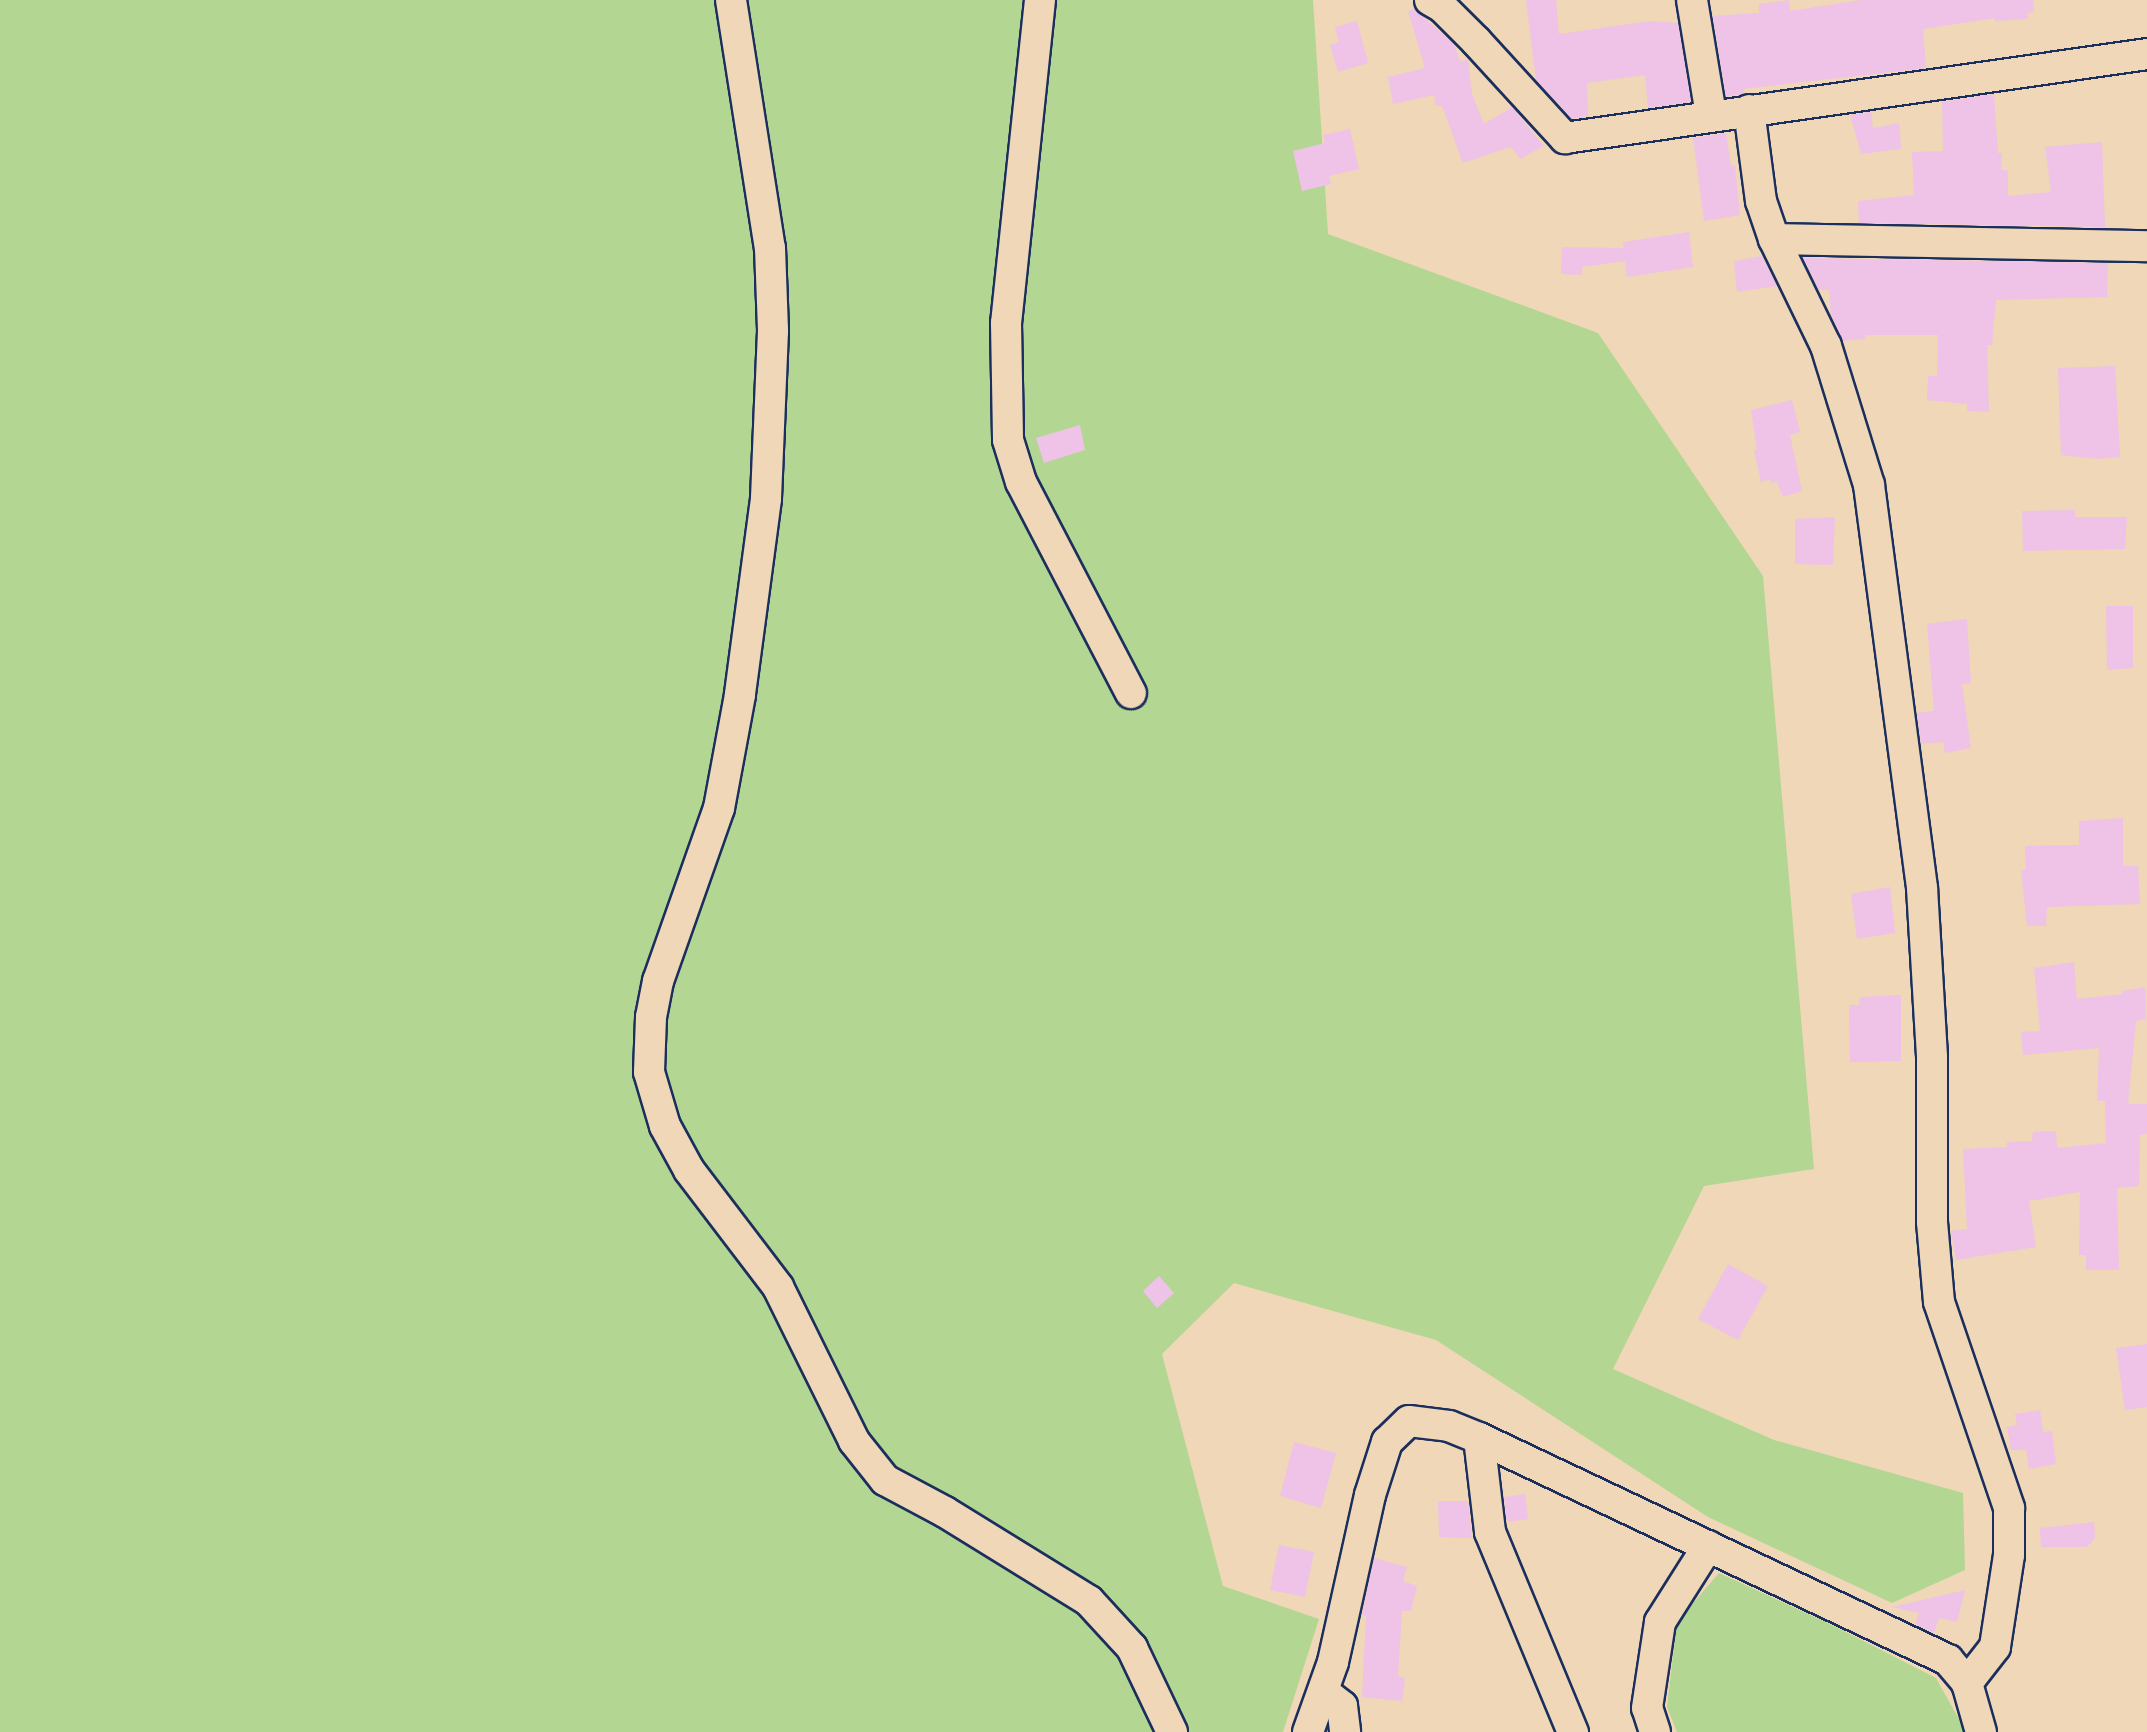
<!DOCTYPE html>
<html>
<head>
<meta charset="utf-8">
<style>
  body { margin:0 }
  #map { position:relative; width:2147px; height:1732px; overflow:hidden; background:#efd7b7; font-family:Mali,sans-serif }
  div>[style] { position:absolute }
  .green>* { inset:0; background:#b3d792 }
  .building>* { inset:0; background:#efc2e7 }
  .roads { filter:drop-shadow(2px 0 #1b2f5e) drop-shadow(-2px 0 #1b2f5e) drop-shadow(0 2px #1b2f5e) drop-shadow(0 -2px #1b2f5e) }
  .minor>* { height:30px; margin:-15px; padding:0 15px; transform-origin:15px; border-radius:15px; background:#efd7b7 }
  span { translate:-50% -50%; white-space:nowrap; text-align:center; line-height:1.15; -webkit-text-stroke:6px #efd7b7; paint-order:stroke }
</style>
</head>
<body>
<div id="map">
  <div class="green">
    <div style="clip-path:polygon(0 0,1313px 0,1328px 234px,1598px 333px,1763px 576px,1814px 1169px,1704px 1186px,1613px 1369px,1774px 1440px,1963px 1493px,1965px 1570px,1892px 1603px,1708px 1517px,1436px 1340px,1234px 1283px,1162px 1354px,1223px 1586px,1319px 1619px,1283px 1732px,0 1732px)"></div>
    <div style="clip-path:polygon(1719px 1573px,1830px 1624px,1936px 1678px,1966px 1732px,1677px 1732px,1667px 1707px,1677px 1622px)"></div>
  </div>
  <div class="building">
    <div style="clip-path:polygon(1526px 0,1556px 0,1559px 34px,1650px 21px,1678px 23px,1691px 102px,1648px 108px,1645px 75px,1587px 83px,1588px 116px,1572px 119px,1536px 80px)"></div>
    <div style="clip-path:polygon(1789px 0,1790px 11px,1861px 0,2033px 0,2034px 12px,2028px 13px,2028px 19px,1995px 21px,1995px 18px,1923px 29px,1926px 68px,1744px 89px,1744px 93px,1726px 97px,1713px 16px,1759px 13px,1759px 4px)"></div>
    <div style="clip-path:polygon(1414px 9px,1454px 44px,1460px 61px,1468px 60px,1472px 94px,1484px 124px,1512px 107px,1544px 146px,1520px 159px,1512px 148px,1507px 148px,1463px 163px,1442px 106px,1436px 106px,1434px 95px,1393px 104px,1388px 77px,1425px 68px,1408px 11px)"></div>
    <div style="clip-path:polygon(1357px 21px,1368px 63px,1338px 72px,1330px 45px,1339px 42px,1335px 27px)"></div>
    <div style="clip-path:polygon(1994px 94px,1998px 153px,2002px 153px,2001px 170px,2008px 170px,2008px 196px,2051px 192px,2045px 147px,2102px 142px,2105px 227px,1859px 223px,1858px 201px,1914px 195px,1912px 152px,1943px 151px,1942px 102px)"></div>
    <div style="clip-path:polygon(1871px 112px,1873px 128px,1899px 123px,1901px 149px,1861px 154px,1850px 115px)"></div>
    <div style="clip-path:polygon(1350px 129px,1359px 169px,1329px 176px,1331px 184px,1302px 191px,1293px 151px,1325px 143px,1323px 135px)"></div>
    <div style="clip-path:polygon(1726px 133px,1731px 166px,1735px 165px,1740px 215px,1704px 221px,1693px 138px)"></div>
    <div style="clip-path:polygon(1689px 232px,1693px 267px,1627px 277px,1625px 261px,1582px 267px,1582px 275px,1561px 274px,1562px 247px,1624px 248px,1623px 242px)"></div>
    <div style="clip-path:polygon(1762px 256px,1777px 286px,1737px 292px,1734px 261px)"></div>
    <div style="clip-path:polygon(1803px 258px,2108px 263px,2107px 297px,1996px 300px,1992px 345px,1987px 345px,1989px 412px,1967px 411px,1967px 404px,1927px 400px,1928px 376px,1937px 376px,1938px 335px,1865px 335px,1865px 339px,1843px 341px,1831px 315px,1829px 290px,1819px 290px)"></div>
    <div style="clip-path:polygon(2115px 366px,2120px 457px,2098px 459px,2061px 455px,2058px 368px)"></div>
    <div style="clip-path:polygon(1792px 400px,1800px 432px,1790px 435px,1802px 491px,1783px 497px,1777px 482px,1771px 483px,1771px 479px,1761px 482px,1754px 450px,1757px 449px,1751px 410px)"></div>
    <div style="clip-path:polygon(1080px 425px,1085px 450px,1044px 463px,1036px 438px)"></div>
    <div style="clip-path:polygon(2075px 510px,2075px 517px,2127px 517px,2125px 549px,2023px 551px,2022px 511px)"></div>
    <div style="clip-path:polygon(1835px 517px,1833px 565px,1795px 564px,1795px 519px)"></div>
    <div style="clip-path:polygon(2106px 606px,2133px 606px,2133px 668px,2107px 670px)"></div>
    <div style="clip-path:polygon(1967px 619px,1971px 683px,1962px 684px,1971px 748px,1945px 753px,1943px 742px,1921px 744px,1917px 713px,1934px 711px,1927px 624px)"></div>
    <div style="clip-path:polygon(2123px 818px,2123px 866px,2138px 866px,2140px 904px,2047px 907px,2046px 926px,2027px 926px,2021px 870px,2026px 870px,2025px 846px,2079px 845px,2079px 821px)"></div>
    <div style="clip-path:polygon(1890px 887px,1895px 933px,1857px 939px,1851px 894px)"></div>
    <div style="clip-path:polygon(2074px 962px,2077px 999px,2123px 994px,2122px 991px,2145px 987px,2146px 1019px,2136px 1021px,2128px 1104px,2147px 1104px,2147px 1134px,2140px 1135px,2139px 1186px,2117px 1188px,2119px 1270px,2086px 1270px,2086px 1255px,2079px 1255px,2080px 1192px,2029px 1201px,2036px 1247px,1956px 1260px,1951px 1231px,1967px 1229px,1963px 1149px,2007px 1147px,2007px 1142px,2032px 1141px,2033px 1132px,2056px 1131px,2057px 1148px,2106px 1143px,2105px 1101px,2097px 1101px,2099px 1048px,2023px 1055px,2021px 1032px,2040px 1031px,2034px 968px)"></div>
    <div style="clip-path:polygon(1901px 995px,1901px 1061px,1850px 1062px,1849px 1005px,1859px 1005px,1860px 997px)"></div>
    <div style="clip-path:polygon(1728px 1264px,1768px 1286px,1738px 1340px,1698px 1319px)"></div>
    <div style="clip-path:polygon(1159px 1276px,1174px 1293px,1157px 1308px,1143px 1291px)"></div>
    <div style="clip-path:polygon(2147px 1344px,2147px 1407px,2125px 1410px,2116px 1348px)"></div>
    <div style="clip-path:polygon(2040px 1410px,2043px 1432px,2052px 1431px,2056px 1464px,2029px 1469px,2026px 1450px,2011px 1450px,2007px 1427px,2017px 1425px,2015px 1414px)"></div>
    <div style="clip-path:polygon(1294px 1442px,1336px 1453px,1321px 1508px,1280px 1496px)"></div>
    <div style="clip-path:polygon(1525px 1494px,1528px 1519px,1507px 1522px,1504px 1497px)"></div>
    <div style="clip-path:polygon(1438px 1501px,1468px 1501px,1472px 1538px,1439px 1537px)"></div>
    <div style="clip-path:polygon(2094px 1522px,2095px 1538px,2087px 1547px,2041px 1547px,2040px 1528px)"></div>
    <div style="clip-path:polygon(1279px 1545px,1314px 1552px,1305px 1597px,1270px 1590px)"></div>
    <div style="clip-path:polygon(1374px 1558px,1407px 1567px,1403px 1581px,1417px 1586px,1411px 1611px,1402px 1611px,1398px 1676px,1405px 1678px,1402px 1701px,1362px 1697px,1366px 1616px,1362px 1615px)"></div>
    <div style="clip-path:polygon(1965px 1590px,1957px 1622px,1939px 1618px,1934px 1633px,1915px 1624px,1919px 1613px,1892px 1607px)"></div>
  </div>
  <div class="roads">
    <div class="minor">
      <div style="left:731px;top:0;width:251px;rotate:81.1deg"></div>
      <div style="left:770px;top:248px;width:83px;rotate:87.9deg"></div>
      <div style="left:773px;top:331px;width:168px;rotate:92.4deg"></div>
      <div style="left:766px;top:499px;width:198px;rotate:97.6deg"></div>
      <div style="left:740px;top:695px;width:115px;rotate:100.5deg"></div>
      <div style="left:719px;top:808px;width:183px;rotate:109.4deg"></div>
      <div style="left:658px;top:981px;width:37px;rotate:101deg"></div>
      <div style="left:651px;top:1017px;width:55px;rotate:92.1deg"></div>
      <div style="left:649px;top:1072px;width:56px;rotate:73.5deg"></div>
      <div style="left:665px;top:1126px;width:50px;rotate:61.4deg"></div>
      <div style="left:689px;top:1170px;width:147px;rotate:52.7deg"></div>
      <div style="left:778px;top:1287px;width:172px;rotate:63.7deg"></div>
      <div style="left:854px;top:1441px;width:50px;rotate:51.5deg"></div>
      <div style="left:885px;top:1480px;width:68px;rotate:28.1deg"></div>
      <div style="left:945px;top:1512px;width:169px;rotate:31.7deg"></div>
      <div style="left:1089px;top:1601px;width:64px;rotate:47.5deg"></div>
      <div style="left:1132px;top:1648px;width:93px;rotate:64.5deg"></div>
      <div style="left:1040px;top:0;width:325px;rotate:96deg"></div>
      <div style="left:1006px;top:323px;width:117px;rotate:89deg"></div>
      <div style="left:1008px;top:440px;width:44px;rotate:72.8deg"></div>
      <div style="left:1021px;top:482px;width:238px;rotate:62.5deg"></div>
      <div style="left:1430px;top:0;width:14px;rotate:30deg"></div>
      <div style="left:1442px;top:7px;width:48px;rotate:45deg"></div>
      <div style="left:1476px;top:41px;width:132px;rotate:47.5deg"></div>
      <div style="left:1565px;top:138px;width:588px;rotate:-8.21deg"></div>
      <div style="left:1692px;top:0;width:117px;rotate:80.6deg"></div>
      <div style="left:1749px;top:110px;width:92px;rotate:82.5deg"></div>
      <div style="left:1761px;top:201px;width:40px;rotate:71.1deg"></div>
      <div style="left:1774px;top:239px;width:119px;rotate:64.1deg"></div>
      <div style="left:1826px;top:346px;width:145px;rotate:72.8deg"></div>
      <div style="left:1869px;top:485px;width:406px;rotate:82.5deg"></div>
      <div style="left:1922px;top:888px;width:169px;rotate:86.6deg"></div>
      <div style="left:1932px;top:1057px;width:165px;rotate:90deg"></div>
      <div style="left:1932px;top:1222px;width:80px;rotate:85deg"></div>
      <div style="left:1939px;top:1302px;width:218px;rotate:71.2deg"></div>
      <div style="left:2009px;top:1508px;width:47px;rotate:90deg"></div>
      <div style="left:2009px;top:1555px;width:93px;rotate:98.7deg"></div>
      <div style="left:1995px;top:1647px;width:46px;rotate:127.9deg"></div>
      <div style="left:1774px;top:239px;width:373px;rotate:1.1deg"></div>
      <div style="left:1479px;top:1438px;width:95px;rotate:83.3deg"></div>
      <div style="left:1490px;top:1532px;width:217px;rotate:67.5deg"></div>
      <div style="left:1324px;top:1692px;width:23px;rotate:38deg"></div>
      <div style="left:1342px;top:1706px;width:26px;rotate:83deg"></div>
      <div style="left:1308px;top:1732px;width:74px;rotate:-70.3deg"></div>
      <div style="left:1333px;top:1662px;width:171px;rotate:-77.5deg"></div>
      <div style="left:1370px;top:1495px;width:56px;rotate:-72.2deg"></div>
      <div style="left:1387px;top:1442px;width:30px;rotate:-44deg"></div>
      <div style="left:1409px;top:1421px;width:40px;rotate:7.1deg"></div>
      <div style="left:1449px;top:1426px;width:32px;rotate:22deg"></div>
      <div style="left:1479px;top:1438px;width:519px;rotate:25.33deg"></div>
      <div style="left:1948px;top:1660px;width:30px;rotate:50deg"></div>
      <div style="left:1967px;top:1683px;width:51px;rotate:74.1deg"></div>
      <div style="left:1655px;top:1732px;width:25px;rotate:-108deg"></div>
      <div style="left:1647px;top:1708px;width:87px;rotate:-81.4deg"></div>
      <div style="left:1660px;top:1622px;width:90px;rotate:-57.7deg"></div>
    </div>
  </div>
</div>
</body>
</html>
